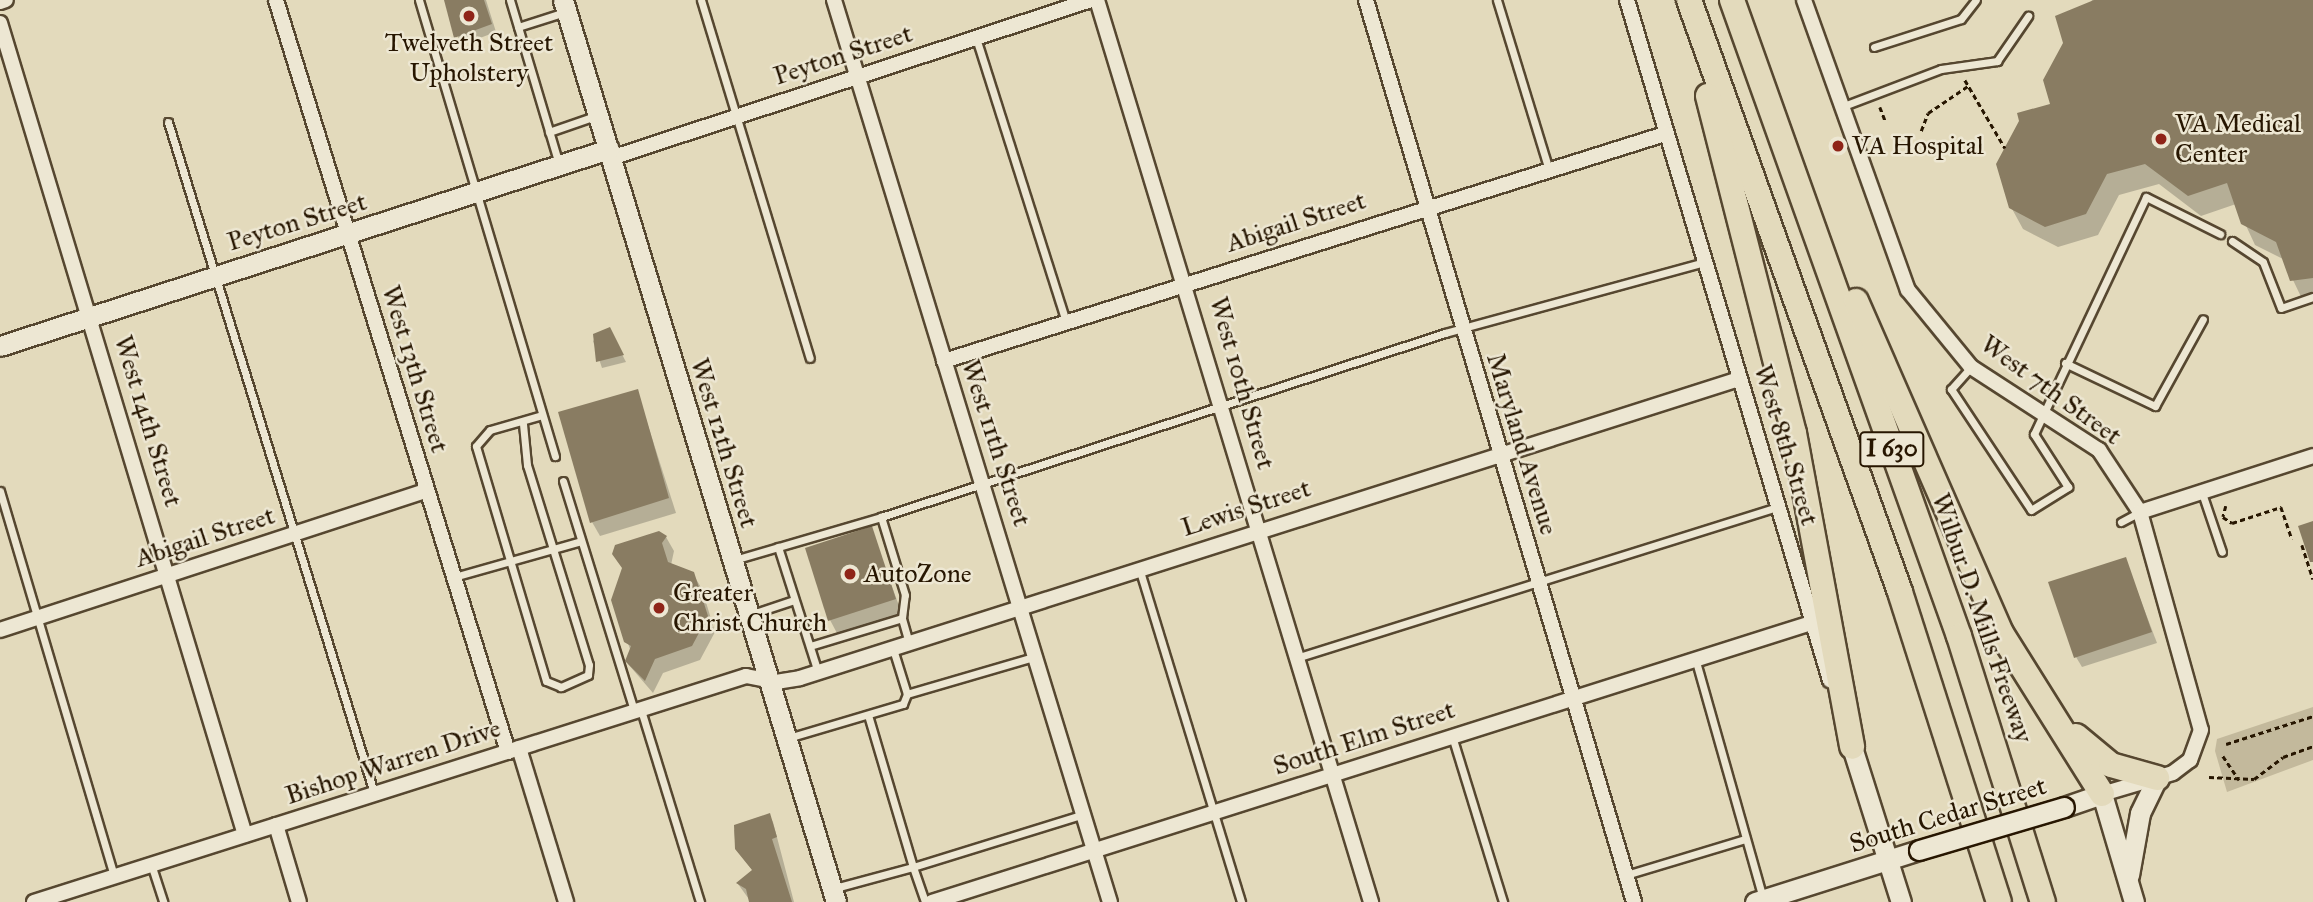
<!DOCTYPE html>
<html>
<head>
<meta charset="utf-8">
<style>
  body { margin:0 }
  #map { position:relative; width:2313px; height:902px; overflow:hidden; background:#e3dabc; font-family:"IM FELL Great Primer",serif }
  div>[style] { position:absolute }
  .green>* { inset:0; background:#c3b99c }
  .shadow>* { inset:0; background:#0003 }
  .building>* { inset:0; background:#897c62 }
  .path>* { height:2.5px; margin-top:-1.25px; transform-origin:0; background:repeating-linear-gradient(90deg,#271601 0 5px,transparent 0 8.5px) }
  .roads { filter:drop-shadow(2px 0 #564730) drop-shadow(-2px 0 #564730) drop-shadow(0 2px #564730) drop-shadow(0 -2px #564730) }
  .lane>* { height:7px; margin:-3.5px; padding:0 3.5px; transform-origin:3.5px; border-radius:3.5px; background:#ede7d3 }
  .street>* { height:14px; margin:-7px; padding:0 7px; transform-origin:7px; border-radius:7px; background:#ede7d3 }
  .secondary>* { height:19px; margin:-9.5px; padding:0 9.5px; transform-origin:9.5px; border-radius:9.5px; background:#ede7d3 }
  .highway>* { height:24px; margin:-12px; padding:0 12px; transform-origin:12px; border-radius:12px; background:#e3dabc }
  .bridges { filter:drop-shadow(2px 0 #271601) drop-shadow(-2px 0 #271601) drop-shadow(0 2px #271601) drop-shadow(0 -2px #271601) }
  .secondary-bridge>* { height:19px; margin:-9.5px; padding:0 9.5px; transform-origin:9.5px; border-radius:9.5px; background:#ede7d3 }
  .dots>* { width:19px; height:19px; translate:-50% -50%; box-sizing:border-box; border:4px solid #ede7d3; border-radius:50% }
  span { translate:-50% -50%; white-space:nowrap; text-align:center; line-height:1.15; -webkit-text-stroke:5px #ede7d3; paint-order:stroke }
  .shield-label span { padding:2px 5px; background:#ede7d3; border:2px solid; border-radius:5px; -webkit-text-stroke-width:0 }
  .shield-label { font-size:24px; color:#271601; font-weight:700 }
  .poi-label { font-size:26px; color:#271601 }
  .left { translate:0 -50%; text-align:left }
  .street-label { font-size:26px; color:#271601 }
</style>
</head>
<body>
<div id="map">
  <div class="green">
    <div style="clip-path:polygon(2313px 707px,2313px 760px,2227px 792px,2215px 751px,2217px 739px)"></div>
  </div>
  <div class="shadow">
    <div style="clip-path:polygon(445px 0,486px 0,496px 32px,461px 45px)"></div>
    <div style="clip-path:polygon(2092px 0,2313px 0,2313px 298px,2303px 301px,2283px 259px,2255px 245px,2236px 204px,2201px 216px,2159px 184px,2119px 195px,2098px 235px,2058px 247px,2023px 229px,2011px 207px)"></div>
    <div style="clip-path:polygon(609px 329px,626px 362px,602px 368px,593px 341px)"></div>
    <div style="clip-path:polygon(637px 391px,676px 513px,600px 536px,592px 522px)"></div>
    <div style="clip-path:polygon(871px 529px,902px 614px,838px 635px,830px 620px)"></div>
    <div style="clip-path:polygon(666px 537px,674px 551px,671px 565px,693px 574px,702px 589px,715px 632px,700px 660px,663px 673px,653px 693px,628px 664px,631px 652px,613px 600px)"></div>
    <div style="clip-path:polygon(2125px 559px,2157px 643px,2082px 667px,2076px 657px)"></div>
    <div style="clip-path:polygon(769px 815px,773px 822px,794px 902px,751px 902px,738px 884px,754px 872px,736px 849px,734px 830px)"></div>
  </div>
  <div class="building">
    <div style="clip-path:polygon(444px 0,484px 0,492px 24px,454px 38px)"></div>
    <div style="clip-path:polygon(2094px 0,2313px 0,2313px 278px,2290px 281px,2276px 242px,2241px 224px,2227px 183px,2188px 196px,2145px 164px,2107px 174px,2086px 214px,2045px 227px,2009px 208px,1996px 164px,2019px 121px,2017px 113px,2050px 104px,2043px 80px,2063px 43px,2055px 16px)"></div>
    <div style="clip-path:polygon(610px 327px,624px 355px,596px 362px,593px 334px)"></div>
    <div style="clip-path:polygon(638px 389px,669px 498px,590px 523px,558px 412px)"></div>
    <div style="clip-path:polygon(2313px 521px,2313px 562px,2310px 562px,2298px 526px)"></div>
    <div style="clip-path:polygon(872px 526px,896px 599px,828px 621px,805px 548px)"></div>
    <div style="clip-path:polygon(659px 531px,667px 536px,662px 543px,668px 562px,694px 572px,708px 616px,692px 646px,655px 659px,645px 681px,625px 661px,631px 646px,624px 642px,611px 600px,622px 568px,612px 554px,615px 545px)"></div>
    <div style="clip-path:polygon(2126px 557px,2152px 632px,2074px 658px,2048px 582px)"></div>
    <div style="clip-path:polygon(770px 813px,777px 837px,772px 839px,792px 902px,749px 902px,746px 889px,736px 883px,752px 870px,735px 849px,734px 825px)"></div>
  </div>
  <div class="path">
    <div style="left:1965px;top:80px;width:79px;rotate:59.5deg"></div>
    <div style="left:1880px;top:107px;width:14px;rotate:69deg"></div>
    <div style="left:1921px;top:131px;width:19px;rotate:-69deg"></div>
    <div style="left:1928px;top:113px;width:48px;rotate:-34deg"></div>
    <div style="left:2226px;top:506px;width:11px;rotate:105deg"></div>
    <div style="left:2223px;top:517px;width:11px;rotate:34deg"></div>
    <div style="left:2232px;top:523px;width:52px;rotate:-18.1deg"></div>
    <div style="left:2281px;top:507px;width:34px;rotate:71deg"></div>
    <div style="left:2302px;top:545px;width:36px;rotate:72deg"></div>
    <div style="left:2226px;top:744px;width:91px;rotate:-17.8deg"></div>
    <div style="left:2223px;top:756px;width:29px;rotate:56deg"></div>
    <div style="left:2209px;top:777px;width:45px;rotate:2.5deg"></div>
    <div style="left:2254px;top:779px;width:36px;rotate:-37deg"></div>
    <div style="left:2283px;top:757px;width:32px;rotate:-20deg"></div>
  </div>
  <div class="roads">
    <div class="lane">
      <div style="left:419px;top:0;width:476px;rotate:73.4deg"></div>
      <div style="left:510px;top:0;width:171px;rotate:73.4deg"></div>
      <div style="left:701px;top:0;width:374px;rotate:73.1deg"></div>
      <div style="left:1497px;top:0;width:175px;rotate:73deg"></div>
      <div style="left:518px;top:27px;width:49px;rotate:-17.7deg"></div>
      <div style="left:976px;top:38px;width:298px;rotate:72.4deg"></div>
      <div style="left:1874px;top:47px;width:91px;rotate:-17.8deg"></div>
      <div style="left:1961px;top:19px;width:24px;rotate:-52deg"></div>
      <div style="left:1841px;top:107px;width:107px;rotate:-20.8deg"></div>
      <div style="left:1941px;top:69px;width:57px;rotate:-8.1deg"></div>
      <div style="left:1997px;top:61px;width:55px;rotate:-55.4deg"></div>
      <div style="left:168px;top:122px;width:702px;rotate:72.93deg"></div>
      <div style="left:549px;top:132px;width:52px;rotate:-19.1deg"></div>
      <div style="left:2232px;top:241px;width:37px;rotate:34deg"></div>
      <div style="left:2263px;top:262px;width:49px;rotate:68.6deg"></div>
      <div style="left:2281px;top:308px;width:34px;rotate:-19deg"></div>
      <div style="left:2065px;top:363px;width:100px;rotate:25.5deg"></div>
      <div style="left:2155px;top:406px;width:99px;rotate:-61.1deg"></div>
      <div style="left:1971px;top:367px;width:30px;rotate:132deg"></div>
      <div style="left:1951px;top:389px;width:145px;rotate:56.5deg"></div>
      <div style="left:2031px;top:510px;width:44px;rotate:-31.9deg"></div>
      <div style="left:2068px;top:487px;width:63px;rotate:-122.7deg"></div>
      <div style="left:2034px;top:434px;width:262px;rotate:-64.7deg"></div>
      <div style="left:2146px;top:197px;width:83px;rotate:26.6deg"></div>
      <div style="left:523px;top:424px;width:41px;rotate:84.4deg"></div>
      <div style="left:527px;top:465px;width:209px;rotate:72.8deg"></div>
      <div style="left:589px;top:665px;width:10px;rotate:96deg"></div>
      <div style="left:588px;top:675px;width:30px;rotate:156deg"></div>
      <div style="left:561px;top:687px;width:16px;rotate:-158deg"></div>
      <div style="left:546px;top:681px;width:245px;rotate:-106.6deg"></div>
      <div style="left:476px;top:446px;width:21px;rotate:-49deg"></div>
      <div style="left:490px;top:430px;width:54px;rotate:-16.1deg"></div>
      <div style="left:563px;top:481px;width:241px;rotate:72.8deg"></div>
      <div style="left:0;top:491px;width:402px;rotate:73.5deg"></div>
      <div style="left:2202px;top:493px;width:62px;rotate:71.3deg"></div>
      <div style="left:2121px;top:522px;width:21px;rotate:-28deg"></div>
      <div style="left:778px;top:547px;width:131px;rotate:72.3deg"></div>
      <div style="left:734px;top:560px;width:153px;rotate:-16.3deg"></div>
      <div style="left:1139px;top:568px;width:349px;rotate:73deg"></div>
      <div style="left:454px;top:577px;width:132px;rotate:-15.8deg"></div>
      <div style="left:752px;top:614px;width:44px;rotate:-18.4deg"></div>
      <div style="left:909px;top:643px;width:26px;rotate:-106deg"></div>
      <div style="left:902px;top:618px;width:23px;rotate:-83deg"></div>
      <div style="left:905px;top:595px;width:82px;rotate:-107.1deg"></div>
      <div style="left:881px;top:517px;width:593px;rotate:-18.07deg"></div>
      <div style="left:1445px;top:333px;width:270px;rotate:-15.3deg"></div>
      <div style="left:810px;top:646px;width:96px;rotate:-16.9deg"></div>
      <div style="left:1299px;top:657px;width:501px;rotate:-17.42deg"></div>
      <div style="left:1695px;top:658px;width:250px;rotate:74.2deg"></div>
      <div style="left:907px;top:694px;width:135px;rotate:-16.3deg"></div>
      <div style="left:641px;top:710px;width:201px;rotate:72.9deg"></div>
      <div style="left:868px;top:715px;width:159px;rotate:73.5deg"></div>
      <div style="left:913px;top:867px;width:179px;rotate:-17.2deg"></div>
      <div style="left:1452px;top:736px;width:174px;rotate:72.9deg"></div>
      <div style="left:788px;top:738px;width:120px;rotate:-16.5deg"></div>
      <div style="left:903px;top:704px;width:11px;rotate:-68deg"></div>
      <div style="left:907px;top:694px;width:47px;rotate:-107.3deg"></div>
      <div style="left:151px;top:864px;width:40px;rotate:72deg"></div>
      <div style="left:1626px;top:875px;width:124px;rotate:-16.8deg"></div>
      <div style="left:835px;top:888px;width:81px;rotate:-15.1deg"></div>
      <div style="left:913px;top:867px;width:37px;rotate:71deg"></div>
    </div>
    <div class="street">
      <div style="left:276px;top:0;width:787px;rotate:72.85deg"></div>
      <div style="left:834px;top:0;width:943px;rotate:72.99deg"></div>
      <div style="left:1097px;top:0;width:943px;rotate:73.1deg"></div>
      <div style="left:1366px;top:0;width:941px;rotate:73.45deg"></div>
      <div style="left:1627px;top:0;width:710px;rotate:73.38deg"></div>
      <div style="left:1804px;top:0;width:308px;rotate:70.3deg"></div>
      <div style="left:1908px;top:290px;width:99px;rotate:50.7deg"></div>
      <div style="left:1971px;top:367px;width:153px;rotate:33deg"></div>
      <div style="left:2099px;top:450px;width:74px;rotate:56.5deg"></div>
      <div style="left:2140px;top:512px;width:226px;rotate:74.4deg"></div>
      <div style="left:2201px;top:730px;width:32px;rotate:110deg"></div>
      <div style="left:2190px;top:760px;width:21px;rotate:143deg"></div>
      <div style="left:2173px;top:773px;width:74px;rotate:163.5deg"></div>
      <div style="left:0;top:2px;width:6px;rotate:-18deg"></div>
      <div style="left:0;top:23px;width:848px;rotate:73.21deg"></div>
      <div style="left:611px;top:158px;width:505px;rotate:-18.22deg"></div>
      <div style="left:944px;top:361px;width:756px;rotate:-17.48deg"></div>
      <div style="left:2140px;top:512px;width:182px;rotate:-17.9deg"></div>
      <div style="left:0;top:630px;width:448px;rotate:-18.1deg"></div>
      <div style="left:519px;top:748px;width:161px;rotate:73deg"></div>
      <div style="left:276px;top:825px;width:80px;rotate:73.4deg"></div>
      <div style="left:34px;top:902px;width:747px;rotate:-17.61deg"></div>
      <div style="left:746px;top:676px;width:31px;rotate:11deg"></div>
      <div style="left:776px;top:682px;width:24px;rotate:-9deg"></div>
      <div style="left:800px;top:678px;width:985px;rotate:-17.66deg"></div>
      <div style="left:932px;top:902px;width:922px;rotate:-17.61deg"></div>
    </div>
    <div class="secondary">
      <div style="left:563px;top:0;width:942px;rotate:73.16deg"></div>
      <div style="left:0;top:346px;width:640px;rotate:-17.93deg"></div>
      <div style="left:1852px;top:747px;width:163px;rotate:72.5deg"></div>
      <div style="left:2064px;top:807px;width:40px;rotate:-18.9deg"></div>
      <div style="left:2102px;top:794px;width:113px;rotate:73.5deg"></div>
      <div style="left:2129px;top:875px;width:63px;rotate:-79.9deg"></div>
      <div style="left:2140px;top:813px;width:39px;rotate:-64deg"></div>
      <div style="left:1755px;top:902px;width:172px;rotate:-17.6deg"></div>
    </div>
    <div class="highway">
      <div style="left:1689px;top:0;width:628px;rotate:70.38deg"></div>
      <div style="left:1900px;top:592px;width:325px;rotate:72.3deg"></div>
      <div style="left:1732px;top:0;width:675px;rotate:70.36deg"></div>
      <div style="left:1959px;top:636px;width:279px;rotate:72.5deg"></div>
      <div style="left:1708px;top:96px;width:348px;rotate:75.7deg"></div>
      <div style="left:1794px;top:433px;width:319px;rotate:79.5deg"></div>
      <div style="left:1856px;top:301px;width:362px;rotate:66.4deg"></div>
      <div style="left:2001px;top:633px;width:190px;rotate:57.9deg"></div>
      <div style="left:2076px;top:736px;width:45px;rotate:39.6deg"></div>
      <div style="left:2111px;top:765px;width:48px;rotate:15.8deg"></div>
    </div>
  </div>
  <div class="bridges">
    <div class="secondary-bridge">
      <div style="left:1919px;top:850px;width:151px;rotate:-16.5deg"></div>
    </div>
  </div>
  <div class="dots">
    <div style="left:469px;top:16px;background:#8f2418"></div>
    <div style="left:2161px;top:139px;background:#8f2418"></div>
    <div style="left:1838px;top:146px;background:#8f2418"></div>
    <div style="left:850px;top:574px;background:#8f2418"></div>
    <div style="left:659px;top:608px;background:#8f2418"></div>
  </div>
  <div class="shield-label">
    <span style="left:1892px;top:449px">I 630</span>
  </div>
  <div class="poi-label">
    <span style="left:469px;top:58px">Twelveth Street<br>Upholstery</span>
    <span class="left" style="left:2175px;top:139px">VA Medical<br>Center</span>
    <span class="left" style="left:1852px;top:146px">VA Hospital</span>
    <span class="left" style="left:864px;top:574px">AutoZone</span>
    <span class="left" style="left:673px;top:608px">Greater<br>Christ Church</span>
  </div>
  <div class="street-label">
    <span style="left:843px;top:55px;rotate:-18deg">Peyton Street</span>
    <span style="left:297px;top:222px;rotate:-17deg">Peyton Street</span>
    <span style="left:1296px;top:222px;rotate:-18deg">Abigail Street</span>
    <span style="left:415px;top:369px;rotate:73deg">West 13th Street</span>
    <span style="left:1242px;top:383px;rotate:74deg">West 10th Street</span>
    <span style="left:2051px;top:390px;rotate:36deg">West 7th Street</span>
    <span style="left:148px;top:421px;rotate:73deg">West 14th Street</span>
    <span style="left:724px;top:443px;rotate:73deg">West 12th Street</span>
    <span style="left:996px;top:443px;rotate:72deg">West 11th Street</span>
    <span style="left:1522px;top:444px;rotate:73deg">Maryland Avenue</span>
    <span style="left:1786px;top:445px;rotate:73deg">West 8th Street</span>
    <span style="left:1246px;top:508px;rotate:-18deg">Lewis Street</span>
    <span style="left:205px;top:537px;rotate:-18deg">Abigail Street</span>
    <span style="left:1982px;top:618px;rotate:71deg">Wilbur D. Mills Freeway</span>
    <span style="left:1364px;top:738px;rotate:-18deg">South Elm Street</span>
    <span style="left:393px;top:762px;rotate:-18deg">Bishop Warren Drive</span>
    <span style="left:1948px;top:815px;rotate:-17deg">South Cedar Street</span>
  </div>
</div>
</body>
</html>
